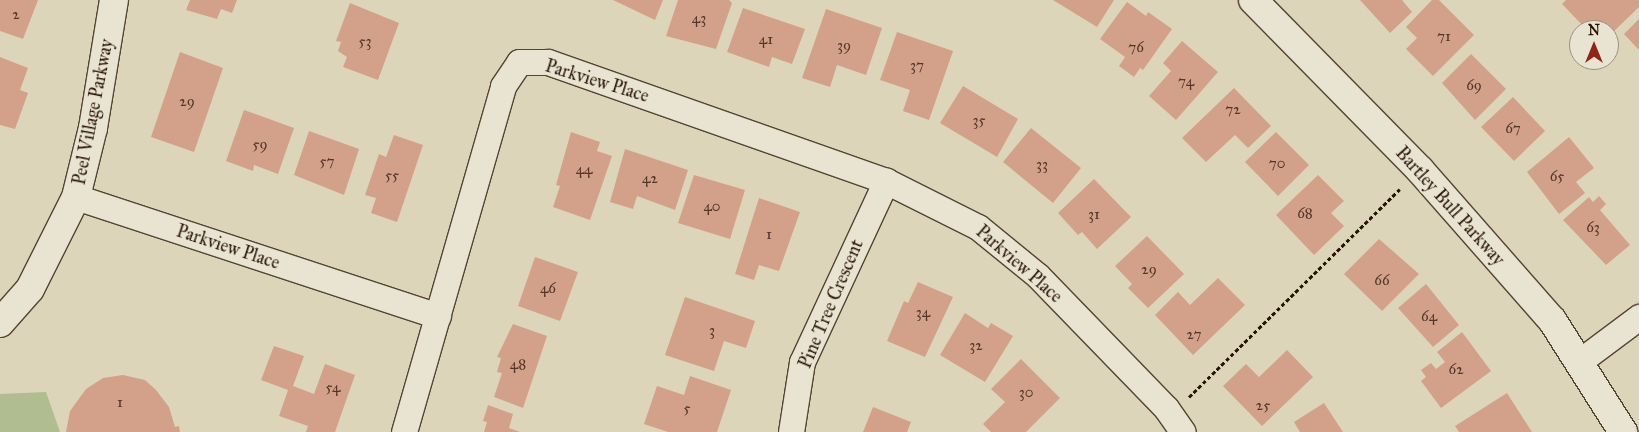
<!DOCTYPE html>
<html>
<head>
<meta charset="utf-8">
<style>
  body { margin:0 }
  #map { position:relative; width:1639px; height:432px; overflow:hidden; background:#ddd5b9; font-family:"IM FELL Great Primer",serif }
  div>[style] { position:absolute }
  .green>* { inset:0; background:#afbd90 }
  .building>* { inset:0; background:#d3a18a }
  .path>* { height:3px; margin-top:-1.5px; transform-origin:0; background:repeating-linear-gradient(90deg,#271306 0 4px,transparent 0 6.5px) }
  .roads { filter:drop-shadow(1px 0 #544433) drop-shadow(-1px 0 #544433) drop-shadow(0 1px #544433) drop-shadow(0 -1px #544433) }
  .street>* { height:25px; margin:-12.5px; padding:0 12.5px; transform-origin:12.5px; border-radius:12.5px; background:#e9e4d2 }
  .secondary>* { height:28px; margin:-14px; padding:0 14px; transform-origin:14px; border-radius:14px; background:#e9e4d2 }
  span { translate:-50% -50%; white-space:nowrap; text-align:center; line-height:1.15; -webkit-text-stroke:4px #e9e4d2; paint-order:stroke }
  .number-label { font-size:15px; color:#523627 }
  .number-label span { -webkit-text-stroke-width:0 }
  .street-label { font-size:18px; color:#271306 }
  .north { position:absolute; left:1569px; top:20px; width:50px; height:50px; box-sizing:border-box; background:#e9e4d2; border:1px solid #9b9080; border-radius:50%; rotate:0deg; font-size:14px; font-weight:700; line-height:20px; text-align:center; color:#271306 }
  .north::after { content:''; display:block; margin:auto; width:18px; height:22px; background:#8f2418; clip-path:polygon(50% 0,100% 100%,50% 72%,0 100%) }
</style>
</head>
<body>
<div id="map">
  <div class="green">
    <div style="clip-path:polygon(46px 392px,60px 432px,0 432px,0 394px)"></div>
  </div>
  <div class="building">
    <div style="clip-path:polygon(0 0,38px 0,23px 39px,0 31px)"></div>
    <div style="clip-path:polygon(190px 0,237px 0,232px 13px,221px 9px,217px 19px,186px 10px)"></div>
    <div style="clip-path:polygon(613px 0,663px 0,655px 20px)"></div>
    <div style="clip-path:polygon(678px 0,729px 0,732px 3px,716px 49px,666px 36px)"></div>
    <div style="clip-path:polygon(1053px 0,1114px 0,1097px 27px)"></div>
    <div style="clip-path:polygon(1360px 0,1402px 0,1412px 12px,1390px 33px)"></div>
    <div style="clip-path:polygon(1432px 0,1439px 0,1474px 35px,1433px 76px,1406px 49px,1417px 38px,1406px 27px)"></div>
    <div style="clip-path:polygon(1566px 0,1639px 0,1639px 7px,1609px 36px,1609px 30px,1587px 30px,1562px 4px)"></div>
    <div style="clip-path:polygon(1127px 2px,1146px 16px,1148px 12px,1172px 29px,1143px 70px,1140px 68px,1134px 77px,1119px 66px,1125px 57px,1100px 39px)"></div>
    <div style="clip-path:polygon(350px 3px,399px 23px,378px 80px,343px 67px,347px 57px,338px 51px,341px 42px,336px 41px)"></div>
    <div style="clip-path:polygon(743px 8px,805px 29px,792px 64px,772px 57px,769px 67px,727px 52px)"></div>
    <div style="clip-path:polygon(826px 9px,882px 28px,866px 75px,837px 65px,830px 87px,802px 78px)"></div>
    <div style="clip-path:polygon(1639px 19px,1639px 50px,1624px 34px)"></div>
    <div style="clip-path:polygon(897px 32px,953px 51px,929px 120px,903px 111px,910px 90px,880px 80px)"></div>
    <div style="clip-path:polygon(1182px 41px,1218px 72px,1176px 120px,1149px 96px,1171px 71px,1163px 63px)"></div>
    <div style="clip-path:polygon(180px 52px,223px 68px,194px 152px,151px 137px)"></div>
    <div style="clip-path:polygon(1471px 54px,1506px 89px,1475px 120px,1442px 83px)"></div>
    <div style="clip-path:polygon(0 57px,28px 68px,20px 90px,28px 93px,15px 129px,0 125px)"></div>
    <div style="clip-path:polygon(963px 86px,1018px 119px,997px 157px,940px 123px)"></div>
    <div style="clip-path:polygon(1234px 88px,1271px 126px,1248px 148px,1235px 135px,1206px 162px,1182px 138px)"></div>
    <div style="clip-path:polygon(1513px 97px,1545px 131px,1514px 161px,1481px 127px)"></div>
    <div style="clip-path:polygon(244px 110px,294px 128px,278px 174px,254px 165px,253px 171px,226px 161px)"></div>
    <div style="clip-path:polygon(1031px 128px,1081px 168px,1053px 203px,1003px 162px)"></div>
    <div style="clip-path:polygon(309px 131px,359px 149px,344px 195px,294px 175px)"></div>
    <div style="clip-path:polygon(571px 132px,600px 142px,597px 151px,612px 156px,590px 220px,553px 207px,560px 186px,556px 185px)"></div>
    <div style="clip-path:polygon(1276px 132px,1309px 165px,1278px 196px,1245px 162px)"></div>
    <div style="clip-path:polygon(394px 135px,423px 145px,397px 222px,371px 213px,376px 198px,365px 195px,379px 154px,386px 157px)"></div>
    <div style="clip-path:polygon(1569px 137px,1594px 168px,1576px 182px,1585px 193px,1559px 214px,1527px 172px)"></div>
    <div style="clip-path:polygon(625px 149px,688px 170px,675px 210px,637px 196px,633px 209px,610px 202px)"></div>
    <div style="clip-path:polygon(694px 175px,745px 190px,730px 239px,678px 223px)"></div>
    <div style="clip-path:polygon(1318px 175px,1344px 201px,1331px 213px,1344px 226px,1314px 255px,1276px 215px)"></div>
    <div style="clip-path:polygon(1094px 179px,1131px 217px,1097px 249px,1082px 232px,1078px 235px,1058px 213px)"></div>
    <div style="clip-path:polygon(1599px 196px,1606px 204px,1600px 210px,1630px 245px,1606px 265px,1563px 220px,1589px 197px,1593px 202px)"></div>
    <div style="clip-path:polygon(759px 198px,800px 212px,779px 271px,759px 265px,754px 280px,735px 274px)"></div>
    <div style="clip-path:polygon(1147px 236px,1184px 274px,1148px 308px,1128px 288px,1132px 284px,1115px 266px)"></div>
    <div style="clip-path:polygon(1379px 239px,1419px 274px,1382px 311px,1344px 274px)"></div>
    <div style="clip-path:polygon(535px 257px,578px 272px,560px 321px,518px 306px)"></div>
    <div style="clip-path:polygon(1218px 278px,1245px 305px,1193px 355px,1155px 315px,1178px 292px,1190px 305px)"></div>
    <div style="clip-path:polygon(918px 282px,953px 297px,925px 357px,887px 341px,904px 301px,908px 303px)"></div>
    <div style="clip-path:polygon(1426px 284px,1459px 325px,1433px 347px,1398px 308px)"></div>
    <div style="clip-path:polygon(685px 297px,755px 321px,746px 348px,724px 341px,714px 371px,665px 355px)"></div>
    <div style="clip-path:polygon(965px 313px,988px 328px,991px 323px,1013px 336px,985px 382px,940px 355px)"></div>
    <div style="clip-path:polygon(513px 324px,547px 336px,523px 408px,494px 397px,502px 373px,497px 372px,501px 358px,497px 357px)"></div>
    <div style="clip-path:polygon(1462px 332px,1491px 371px,1441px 408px,1421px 381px,1426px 377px,1421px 370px,1431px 363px,1436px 369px,1445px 362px,1437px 352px)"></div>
    <div style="clip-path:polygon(274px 346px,304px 356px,293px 386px,314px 394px,325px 364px,355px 375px,335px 432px,306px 432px,308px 426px,279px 416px,288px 390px,261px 380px)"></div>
    <div style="clip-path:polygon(1287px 350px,1313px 377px,1262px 426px,1223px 386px,1246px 364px,1259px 377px)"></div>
    <div style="clip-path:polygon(1021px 359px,1060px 398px,1026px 432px,991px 432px,983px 424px,1005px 402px,991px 389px)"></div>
    <div style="clip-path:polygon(123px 375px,145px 380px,156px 390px,169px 407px,175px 427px,179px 426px,180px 432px,66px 432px,70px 411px,86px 389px,103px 378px)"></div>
    <div style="clip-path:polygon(690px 376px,731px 390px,717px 432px,668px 432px,644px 424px,657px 386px,684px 395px)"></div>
    <div style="clip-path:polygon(1507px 393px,1532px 432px,1459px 432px,1455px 426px)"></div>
    <div style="clip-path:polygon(1324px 403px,1343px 432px,1300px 432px,1294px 422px)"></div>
    <div style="clip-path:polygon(488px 405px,513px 414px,509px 428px,520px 432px,484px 432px,487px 422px,483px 421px)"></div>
    <div style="clip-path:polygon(873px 407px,911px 422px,907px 432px,863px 432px)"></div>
  </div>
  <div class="path">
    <div style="left:1189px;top:397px;width:296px;rotate:-44.6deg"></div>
  </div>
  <div class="roads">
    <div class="street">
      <div style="left:76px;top:197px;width:381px;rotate:18.2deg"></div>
      <div style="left:1580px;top:361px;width:74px;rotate:-36.7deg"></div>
      <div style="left:404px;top:432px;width:360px;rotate:-74deg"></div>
      <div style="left:503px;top:86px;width:29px;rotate:-56deg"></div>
      <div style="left:519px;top:62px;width:29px"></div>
      <div style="left:548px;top:62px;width:358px;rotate:19.4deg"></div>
      <div style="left:886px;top:181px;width:103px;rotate:26.6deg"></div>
      <div style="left:978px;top:227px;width:77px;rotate:39.2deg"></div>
      <div style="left:1038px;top:276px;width:184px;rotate:45.9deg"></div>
      <div style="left:1166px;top:408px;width:29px;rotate:55deg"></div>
      <div style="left:791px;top:432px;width:71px;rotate:-81.1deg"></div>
      <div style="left:802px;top:362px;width:200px;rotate:-65.1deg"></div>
    </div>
    <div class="secondary">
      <div style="left:1253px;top:0;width:238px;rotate:45.5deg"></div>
      <div style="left:1420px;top:170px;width:200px;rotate:48.7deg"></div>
      <div style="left:1552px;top:320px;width:133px;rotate:57.6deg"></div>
      <div style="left:0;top:323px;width:45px;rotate:-48.6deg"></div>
      <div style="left:30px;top:289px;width:103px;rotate:-63.4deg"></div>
      <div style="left:76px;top:197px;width:71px;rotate:-76.2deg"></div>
      <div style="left:93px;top:128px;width:130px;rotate:-80.7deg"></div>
    </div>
  </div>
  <div class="number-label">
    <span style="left:16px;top:15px">2</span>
    <span style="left:699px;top:19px">43</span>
    <span style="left:1444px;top:37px">71</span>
    <span style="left:766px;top:40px">41</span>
    <span style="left:365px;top:42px">53</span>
    <span style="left:844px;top:46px">39</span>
    <span style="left:1136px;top:48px">76</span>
    <span style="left:917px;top:66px">37</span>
    <span style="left:1186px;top:82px">74</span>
    <span style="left:1474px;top:86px">69</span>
    <span style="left:187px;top:102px">29</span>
    <span style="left:1233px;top:110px">72</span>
    <span style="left:979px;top:121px">35</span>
    <span style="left:1513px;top:129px">67</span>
    <span style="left:260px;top:145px">59</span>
    <span style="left:327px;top:162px">57</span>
    <span style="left:1277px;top:164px">70</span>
    <span style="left:1042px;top:165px">33</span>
    <span style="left:584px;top:170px">44</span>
    <span style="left:392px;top:176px">55</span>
    <span style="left:1557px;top:177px">65</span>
    <span style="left:650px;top:179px">42</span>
    <span style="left:712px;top:207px">40</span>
    <span style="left:1305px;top:214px">68</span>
    <span style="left:1094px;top:215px">31</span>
    <span style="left:1593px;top:228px">63</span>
    <span style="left:769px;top:235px">1</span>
    <span style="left:1149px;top:270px">29</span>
    <span style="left:1382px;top:281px">66</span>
    <span style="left:548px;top:289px">46</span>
    <span style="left:923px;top:313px">34</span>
    <span style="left:1429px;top:317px">64</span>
    <span style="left:712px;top:331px">3</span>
    <span style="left:1194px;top:335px">27</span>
    <span style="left:976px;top:346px">32</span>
    <span style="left:518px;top:365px">48</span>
    <span style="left:1456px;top:370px">62</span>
    <span style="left:333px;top:388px">54</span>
    <span style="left:1026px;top:393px">30</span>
    <span style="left:120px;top:403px">1</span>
    <span style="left:1263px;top:406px">25</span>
    <span style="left:687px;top:409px">5</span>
  </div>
  <div class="street-label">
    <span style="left:597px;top:81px;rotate:17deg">Parkview Place</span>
    <span style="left:93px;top:112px;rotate:-79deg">Peel Village Parkway</span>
    <span style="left:1450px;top:206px;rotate:48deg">Bartley Bull Parkway</span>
    <span style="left:228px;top:247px;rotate:18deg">Parkview Place</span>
    <span style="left:1019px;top:264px;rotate:41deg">Parkview Place</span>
    <span style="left:831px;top:304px;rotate:-67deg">Pine Tree Crescent</span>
  </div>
  <div class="north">N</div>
</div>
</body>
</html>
